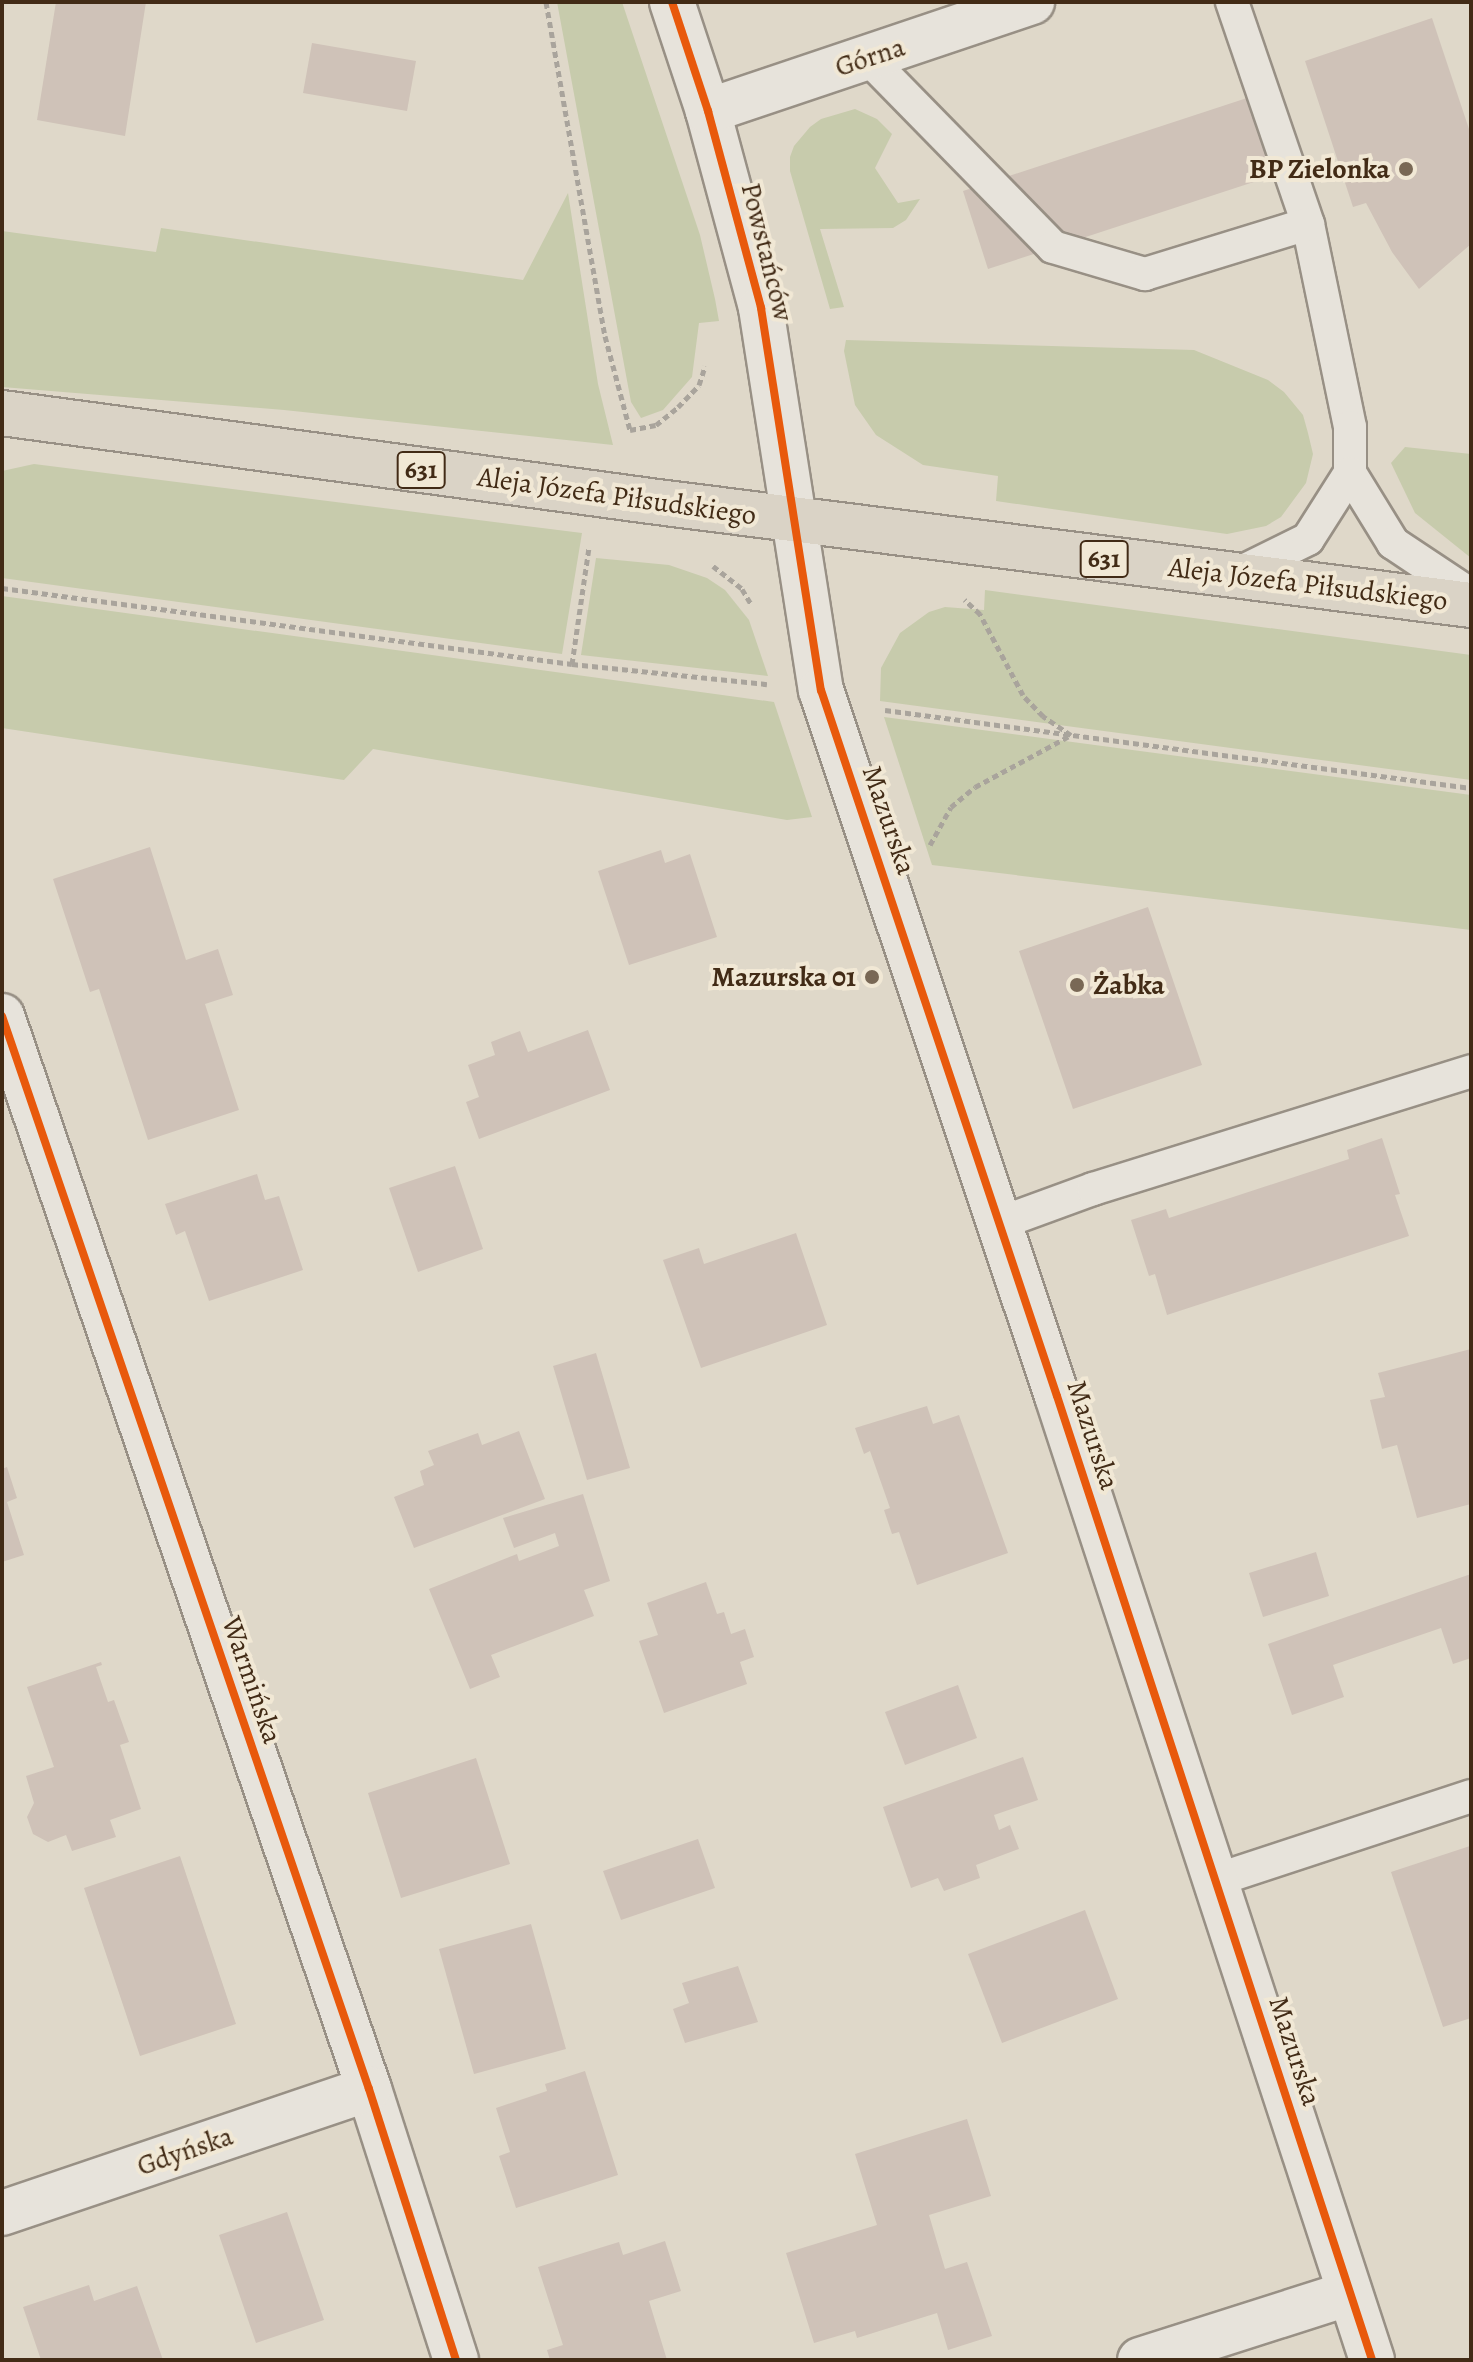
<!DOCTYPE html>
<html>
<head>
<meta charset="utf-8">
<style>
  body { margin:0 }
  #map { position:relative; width:1473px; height:2362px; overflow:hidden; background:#dfd8c9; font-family:Alegreya,serif }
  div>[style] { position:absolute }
  .green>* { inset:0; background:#c7cbac }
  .building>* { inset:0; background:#cfc2b8 }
  .path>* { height:5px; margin-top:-2.5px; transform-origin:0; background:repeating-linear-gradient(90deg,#a9a49c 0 6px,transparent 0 10px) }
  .roads { filter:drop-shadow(2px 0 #989085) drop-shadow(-2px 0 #989085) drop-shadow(0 2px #989085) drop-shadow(0 -2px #989085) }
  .service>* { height:32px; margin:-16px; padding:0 16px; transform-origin:16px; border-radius:16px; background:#e7e3db }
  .minor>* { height:44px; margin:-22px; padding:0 22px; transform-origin:22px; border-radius:22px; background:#e7e3db }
  .primary>* { height:44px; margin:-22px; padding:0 22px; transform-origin:22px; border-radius:22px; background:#dad3c6 }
  .cycleway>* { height:8px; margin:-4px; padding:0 4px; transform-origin:4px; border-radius:4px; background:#e8590c }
  .dots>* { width:22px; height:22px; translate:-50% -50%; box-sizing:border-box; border:4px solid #f1e8d5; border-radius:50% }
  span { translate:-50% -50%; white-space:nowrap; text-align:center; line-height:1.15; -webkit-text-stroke:8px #f1e8d5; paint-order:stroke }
  .shield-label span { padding:2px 6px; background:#f1e8d5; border:2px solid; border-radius:6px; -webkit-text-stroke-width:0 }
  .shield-label { font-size:26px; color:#422b16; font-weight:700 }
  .street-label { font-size:28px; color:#422b16 }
  .poi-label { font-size:28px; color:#422b16; font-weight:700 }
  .right { translate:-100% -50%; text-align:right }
  .left { translate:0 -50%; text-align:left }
  .frame { position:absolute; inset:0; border:4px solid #422b16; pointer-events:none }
</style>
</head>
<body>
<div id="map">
  <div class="green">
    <div style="clip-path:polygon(557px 2px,622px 2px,700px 235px,715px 299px,719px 321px,699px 323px,692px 377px,663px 410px,641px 418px,631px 402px)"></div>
    <div style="clip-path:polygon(855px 109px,877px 119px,892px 134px,875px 168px,898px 203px,920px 199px,906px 220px,893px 228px,820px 229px,844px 307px,830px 309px,790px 171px,790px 157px,794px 146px,810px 127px,821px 119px)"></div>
    <div style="clip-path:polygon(568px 193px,598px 384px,613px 445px,284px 410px,2px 387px,2px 231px,156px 252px,161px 228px,523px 280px)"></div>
    <div style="clip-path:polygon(846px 340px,1194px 350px,1268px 380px,1284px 392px,1303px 415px,1308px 433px,1313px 454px,1306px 483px,1281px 517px,1266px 526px,1227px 534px,996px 501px,998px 476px,923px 465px,876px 435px,855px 405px,844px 351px)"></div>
    <div style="clip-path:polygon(1405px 447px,1471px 454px,1471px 558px,1415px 513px,1391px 463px)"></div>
    <div style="clip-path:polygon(34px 464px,582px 533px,562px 654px,2px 578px,2px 471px)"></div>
    <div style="clip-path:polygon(596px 558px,669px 565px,707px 578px,725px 590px,749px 620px,768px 676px,581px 655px)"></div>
    <div style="clip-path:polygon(985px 590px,1471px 655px,1471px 780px,880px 701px,881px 668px,900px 633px,929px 612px,945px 607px,984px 610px)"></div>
    <div style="clip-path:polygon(2px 596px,774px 702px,812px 817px,787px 820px,373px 749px,344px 780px,2px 728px)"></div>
    <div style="clip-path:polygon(884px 717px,1471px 795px,1471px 930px,932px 865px)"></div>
  </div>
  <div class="building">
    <div style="clip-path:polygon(56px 2px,146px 2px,125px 136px,37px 120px)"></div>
    <div style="clip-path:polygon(1432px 18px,1471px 135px,1471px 244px,1419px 289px,1392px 252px,1366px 203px,1353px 207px,1305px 61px)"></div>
    <div style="clip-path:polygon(312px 43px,416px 61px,407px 111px,303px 93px)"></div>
    <div style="clip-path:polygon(1247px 98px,1272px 176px,988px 269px,963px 191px)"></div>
    <div style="clip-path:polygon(150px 847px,186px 960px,218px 949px,233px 995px,205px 1004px,239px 1110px,148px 1140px,99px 989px,90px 992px,53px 879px)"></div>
    <div style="clip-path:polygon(661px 850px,665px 863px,690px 854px,717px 937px,629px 965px,598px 871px)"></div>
    <div style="clip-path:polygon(1148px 907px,1202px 1065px,1073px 1109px,1019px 951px)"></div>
    <div style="clip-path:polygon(588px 1030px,610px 1090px,479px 1139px,466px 1102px,479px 1097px,468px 1065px,495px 1055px,491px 1042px,520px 1031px,528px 1052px)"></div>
    <div style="clip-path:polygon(1382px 1138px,1400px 1194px,1395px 1195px,1409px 1236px,1167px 1315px,1155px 1274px,1149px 1276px,1131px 1220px,1166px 1209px,1169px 1218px,1349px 1159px,1347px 1150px)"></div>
    <div style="clip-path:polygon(455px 1166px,483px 1249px,418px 1272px,389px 1188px)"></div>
    <div style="clip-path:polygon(257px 1174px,265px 1200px,279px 1196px,303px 1270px,209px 1301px,185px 1231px,176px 1235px,165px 1204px)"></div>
    <div style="clip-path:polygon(796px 1233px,827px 1325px,701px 1368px,663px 1260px,699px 1248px,704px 1264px)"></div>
    <div style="clip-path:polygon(1471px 1349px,1471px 1504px,1417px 1518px,1397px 1445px,1382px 1449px,1370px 1400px,1385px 1397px,1378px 1373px)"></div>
    <div style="clip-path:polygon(596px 1353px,630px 1468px,587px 1480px,553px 1366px)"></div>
    <div style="clip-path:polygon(927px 1406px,933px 1424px,959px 1415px,1008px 1553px,917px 1585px,899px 1532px,892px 1534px,884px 1510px,890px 1508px,870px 1451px,864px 1454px,855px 1428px)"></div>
    <div style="clip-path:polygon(519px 1431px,545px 1499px,414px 1548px,394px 1497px,424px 1485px,420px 1471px,434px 1465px,428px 1451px,478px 1433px,482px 1445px)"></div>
    <div style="clip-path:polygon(7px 1467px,17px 1498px,7px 1502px,24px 1555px,2px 1562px,2px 1469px)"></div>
    <div style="clip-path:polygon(583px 1494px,610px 1581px,584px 1590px,594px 1616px,491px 1655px,500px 1677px,470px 1689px,429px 1589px,517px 1554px,519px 1561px,559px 1546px,555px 1533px,514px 1548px,503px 1518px)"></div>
    <div style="clip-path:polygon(1316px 1552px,1329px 1596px,1263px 1617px,1249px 1573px)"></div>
    <div style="clip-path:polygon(1471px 1574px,1471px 1658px,1453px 1664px,1441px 1628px,1333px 1665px,1344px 1697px,1292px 1715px,1268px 1644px)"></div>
    <div style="clip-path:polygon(706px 1582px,717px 1614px,724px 1612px,731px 1634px,745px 1629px,754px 1657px,740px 1662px,747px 1684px,664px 1713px,639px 1641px,658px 1635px,647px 1603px)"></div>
    <div style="clip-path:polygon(101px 1662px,102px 1665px,96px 1667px,108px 1702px,114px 1700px,129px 1742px,120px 1745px,141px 1809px,110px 1820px,116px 1837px,72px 1851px,66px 1835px,48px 1842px,33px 1834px,27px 1817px,34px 1803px,26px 1776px,54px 1767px,27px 1687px)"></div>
    <div style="clip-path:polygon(958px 1685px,977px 1738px,905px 1765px,885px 1712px)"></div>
    <div style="clip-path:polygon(1023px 1757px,1038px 1800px,994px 1815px,999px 1830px,1010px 1825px,1019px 1849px,976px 1865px,980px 1878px,944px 1891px,938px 1878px,911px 1888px,883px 1807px)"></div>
    <div style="clip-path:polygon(476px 1758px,510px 1864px,401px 1898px,368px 1793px)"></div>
    <div style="clip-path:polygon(698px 1839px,715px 1888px,621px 1920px,603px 1871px)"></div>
    <div style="clip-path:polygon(1470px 1846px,1471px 2018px,1443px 2027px,1391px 1872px)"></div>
    <div style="clip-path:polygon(180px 1856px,236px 2024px,140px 2056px,84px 1888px)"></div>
    <div style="clip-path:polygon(1085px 1910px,1118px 1999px,1002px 2043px,968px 1954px)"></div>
    <div style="clip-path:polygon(531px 1924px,566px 2049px,474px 2074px,439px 1949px)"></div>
    <div style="clip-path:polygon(738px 1966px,758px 2022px,685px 2043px,673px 2009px,689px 2003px,682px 1983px)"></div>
    <div style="clip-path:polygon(585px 2071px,618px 2175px,516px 2208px,499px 2156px,510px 2152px,496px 2108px,547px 2091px,545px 2084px)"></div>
    <div style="clip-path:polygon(967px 2119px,991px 2196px,929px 2215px,945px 2269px,967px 2262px,992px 2336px,948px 2350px,937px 2313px,857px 2338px,855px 2331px,814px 2343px,786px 2253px,877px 2225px,855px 2154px)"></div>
    <div style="clip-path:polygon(287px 2212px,324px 2320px,256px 2343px,219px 2235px)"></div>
    <div style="clip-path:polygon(665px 2241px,681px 2291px,649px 2301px,667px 2360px,550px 2360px,547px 2350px,563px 2345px,538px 2267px,619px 2242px,623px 2255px)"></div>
    <div style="clip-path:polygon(89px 2285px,94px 2301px,137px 2286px,163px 2360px,41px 2360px,23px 2307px)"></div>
  </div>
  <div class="path">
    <div style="left:546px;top:2px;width:339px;rotate:80deg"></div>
    <div style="left:605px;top:336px;width:97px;rotate:75.1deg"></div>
    <div style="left:630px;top:430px;width:26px;rotate:-11deg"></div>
    <div style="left:656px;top:425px;width:28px;rotate:-39deg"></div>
    <div style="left:678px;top:407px;width:30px;rotate:-46deg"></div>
    <div style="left:699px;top:385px;width:20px;rotate:-72deg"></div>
    <div style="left:713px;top:566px;width:37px;rotate:38deg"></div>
    <div style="left:742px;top:589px;width:17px;rotate:59deg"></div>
    <div style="left:2px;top:588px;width:575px;rotate:7.59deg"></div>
    <div style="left:572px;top:664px;width:196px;rotate:5.9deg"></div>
    <div style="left:572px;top:664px;width:117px;rotate:-81.7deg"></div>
    <div style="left:885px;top:710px;width:591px;rotate:7.58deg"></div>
    <div style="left:930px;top:845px;width:43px;rotate:-61.1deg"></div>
    <div style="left:951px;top:807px;width:31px;rotate:-40deg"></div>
    <div style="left:975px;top:787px;width:109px;rotate:-28.4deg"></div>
    <div style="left:1071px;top:735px;width:34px;rotate:-146deg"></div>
    <div style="left:1043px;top:716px;width:29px;rotate:-134deg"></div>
    <div style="left:1023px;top:695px;width:92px;rotate:-118deg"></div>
    <div style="left:980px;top:614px;width:21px;rotate:-137deg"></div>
  </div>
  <div class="roads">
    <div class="service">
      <div style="left:1232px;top:2px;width:235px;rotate:71.1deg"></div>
      <div style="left:1308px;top:224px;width:207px;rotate:78.3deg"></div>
      <div style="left:1350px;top:427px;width:46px;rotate:90deg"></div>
      <div style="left:1350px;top:473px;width:82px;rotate:58.4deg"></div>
      <div style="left:1393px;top:543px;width:94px;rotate:33.7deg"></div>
      <div style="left:868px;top:58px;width:264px;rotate:45.6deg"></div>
      <div style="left:1053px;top:247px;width:96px;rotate:16.4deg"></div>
      <div style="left:1145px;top:274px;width:170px;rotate:-17.1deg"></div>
      <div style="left:1237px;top:574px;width:79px;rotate:-26.2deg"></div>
      <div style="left:1308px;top:539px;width:78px;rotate:-57.5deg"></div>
      <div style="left:1000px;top:1223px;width:99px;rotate:-20.1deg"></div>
      <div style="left:1093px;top:1189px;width:396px;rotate:-17.3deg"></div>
      <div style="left:1216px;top:1880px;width:268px;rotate:-18.2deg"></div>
    </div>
    <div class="minor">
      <div style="left:672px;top:2px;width:115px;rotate:71.7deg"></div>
      <div style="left:708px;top:111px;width:204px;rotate:74.9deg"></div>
      <div style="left:761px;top:308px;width:387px;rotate:81.1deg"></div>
      <div style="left:821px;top:690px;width:744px;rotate:71.52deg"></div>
      <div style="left:1057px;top:1396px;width:1014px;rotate:71.9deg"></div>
      <div style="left:708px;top:111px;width:342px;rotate:-18.6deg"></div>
      <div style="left:2px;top:1016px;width:1134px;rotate:71.12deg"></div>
      <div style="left:369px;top:2089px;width:285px;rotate:72.2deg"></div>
      <div style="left:2px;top:2213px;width:387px;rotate:-18.7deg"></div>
      <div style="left:1140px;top:2360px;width:220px;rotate:-17.7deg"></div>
    </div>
    <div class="primary">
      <div style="left:2px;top:413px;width:654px;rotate:7.73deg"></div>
      <div style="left:650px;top:501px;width:828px;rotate:7.22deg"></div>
    </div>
  </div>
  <div class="cycleway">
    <div style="left:672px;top:2px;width:115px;rotate:71.7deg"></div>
    <div style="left:708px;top:111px;width:204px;rotate:74.9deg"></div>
    <div style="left:761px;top:308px;width:387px;rotate:81.1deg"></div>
    <div style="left:821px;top:690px;width:744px;rotate:71.52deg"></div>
    <div style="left:1057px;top:1396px;width:1014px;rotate:71.9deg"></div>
    <div style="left:2px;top:1016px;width:1134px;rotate:71.12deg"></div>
    <div style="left:369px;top:2089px;width:285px;rotate:72.2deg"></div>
  </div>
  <div class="dots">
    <div style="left:1406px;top:169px;background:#796855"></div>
    <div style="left:872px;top:977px;background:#796855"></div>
    <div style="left:1077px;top:985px;background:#796855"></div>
  </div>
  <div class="shield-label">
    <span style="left:421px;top:470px">631</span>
    <span style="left:1104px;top:559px">631</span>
  </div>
  <div class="street-label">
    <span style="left:870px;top:57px;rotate:-18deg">Górna</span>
    <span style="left:767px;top:252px;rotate:76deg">Powstańców</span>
    <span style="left:617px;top:496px;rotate:8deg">Aleja Józefa Piłsudskiego</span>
    <span style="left:1308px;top:584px;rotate:7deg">Aleja Józefa Piłsudskiego</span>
    <span style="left:889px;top:820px;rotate:71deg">Mazurska</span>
    <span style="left:1093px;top:1435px;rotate:72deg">Mazurska</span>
    <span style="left:252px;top:1680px;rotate:71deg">Warmińska</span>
    <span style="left:1295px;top:2051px;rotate:72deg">Mazurska</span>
    <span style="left:185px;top:2151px;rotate:-19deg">Gdyńska</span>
  </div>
  <div class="poi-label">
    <span class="right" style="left:1390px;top:169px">BP Zielonka</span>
    <span class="right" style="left:856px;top:977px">Mazurska 01</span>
    <span class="left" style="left:1093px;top:985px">Żabka</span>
  </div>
  <div class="frame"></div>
</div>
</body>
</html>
